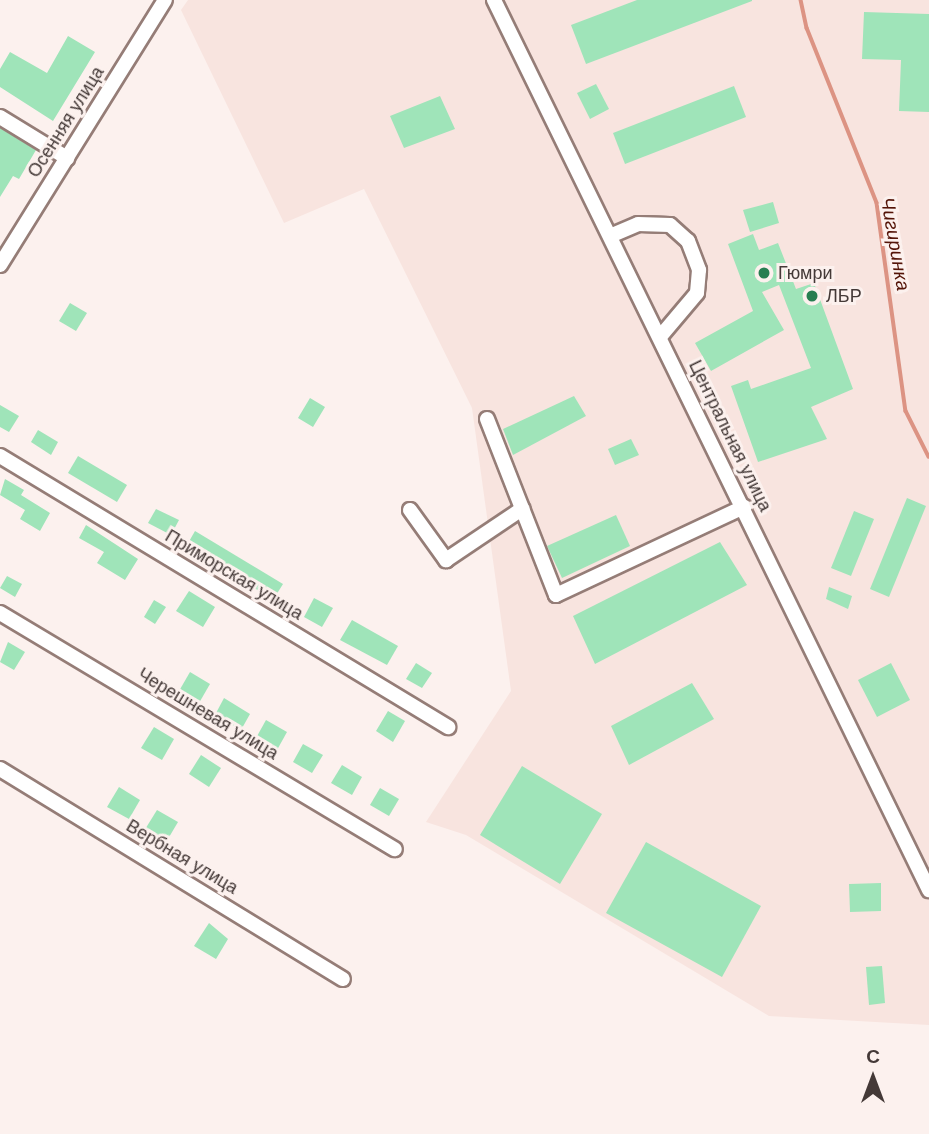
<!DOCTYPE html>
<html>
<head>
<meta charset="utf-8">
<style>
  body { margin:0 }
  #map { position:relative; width:929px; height:1134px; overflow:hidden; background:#fcf1ee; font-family:Arial,sans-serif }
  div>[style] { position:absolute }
  .built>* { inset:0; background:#f8e4df }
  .stream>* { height:3.5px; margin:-1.75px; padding:0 1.75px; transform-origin:1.75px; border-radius:1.75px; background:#dc9383 }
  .building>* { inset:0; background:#9fe4b9 }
  .roads { filter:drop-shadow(2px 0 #957d77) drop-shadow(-2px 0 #957d77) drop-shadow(0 2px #957d77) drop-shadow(0 -2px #957d77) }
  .minor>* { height:14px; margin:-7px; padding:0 7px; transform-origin:7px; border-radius:7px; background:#fff }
  .dots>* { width:19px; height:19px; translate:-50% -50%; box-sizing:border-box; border:4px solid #fcf1ee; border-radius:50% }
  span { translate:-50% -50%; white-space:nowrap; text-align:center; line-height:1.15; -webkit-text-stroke:6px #fcf1ee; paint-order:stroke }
  .street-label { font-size:18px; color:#443937 }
  .poi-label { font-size:18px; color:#443937 }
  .left { translate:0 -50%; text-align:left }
  .water-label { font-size:19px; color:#541408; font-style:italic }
  .north { position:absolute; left:838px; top:1043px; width:70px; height:70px; -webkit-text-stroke:5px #fcf1ee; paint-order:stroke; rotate:0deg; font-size:19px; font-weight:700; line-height:28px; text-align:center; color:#443937 }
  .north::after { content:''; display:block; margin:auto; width:24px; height:32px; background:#443937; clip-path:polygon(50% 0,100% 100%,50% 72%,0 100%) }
</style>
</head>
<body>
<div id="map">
  <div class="built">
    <div style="clip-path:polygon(188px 0,929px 0,929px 1025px,769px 1016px,466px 835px,426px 822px,511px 691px,472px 408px,364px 189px,284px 223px,181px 10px)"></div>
  </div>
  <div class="stream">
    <div style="left:801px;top:0;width:29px;rotate:78deg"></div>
    <div style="left:807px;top:28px;width:188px;rotate:68.2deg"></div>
    <div style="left:877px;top:203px;width:210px;rotate:82.1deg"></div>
    <div style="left:906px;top:411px;width:51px;rotate:63.4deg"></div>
  </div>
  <div class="building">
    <div style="clip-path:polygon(637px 0,752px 0,752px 1px,586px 64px,571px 25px)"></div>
    <div style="clip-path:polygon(864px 12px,929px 14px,929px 112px,899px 111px,901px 60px,862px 59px)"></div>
    <div style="clip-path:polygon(68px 36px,95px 52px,53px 121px,0 87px,0 69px,10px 52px,47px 73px)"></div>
    <div style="clip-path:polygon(596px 84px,609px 109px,590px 119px,577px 93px)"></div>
    <div style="clip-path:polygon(734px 86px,746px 117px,625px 164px,613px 133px)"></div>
    <div style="clip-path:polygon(440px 96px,455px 129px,404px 148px,390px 116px)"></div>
    <div style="clip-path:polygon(0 128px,36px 150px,19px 179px,13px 176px,0 197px)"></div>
    <div style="clip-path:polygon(773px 202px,779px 223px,750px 232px,743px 210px)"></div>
    <div style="clip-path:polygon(753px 234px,759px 250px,778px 243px,796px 289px,814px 283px,853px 389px,811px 407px,827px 439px,758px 462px,731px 386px,748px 380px,751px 389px,811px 368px,779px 285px,762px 292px,784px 330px,711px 371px,695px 343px,753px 311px,728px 244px)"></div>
    <div style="clip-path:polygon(70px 303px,87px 313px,76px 331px,59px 321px)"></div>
    <div style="clip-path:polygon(574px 396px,586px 416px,513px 455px,503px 429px)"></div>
    <div style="clip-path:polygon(310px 398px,325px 407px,313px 427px,298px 418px)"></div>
    <div style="clip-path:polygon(0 405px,19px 416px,9px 432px,0 427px)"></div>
    <div style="clip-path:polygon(38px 430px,58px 442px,51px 455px,31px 442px)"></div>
    <div style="clip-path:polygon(631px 439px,639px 455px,615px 465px,608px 449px)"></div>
    <div style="clip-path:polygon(78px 456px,127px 485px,117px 502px,68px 473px)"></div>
    <div style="clip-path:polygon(5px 479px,24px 490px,21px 495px,50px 513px,40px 531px,20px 519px,25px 510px,0 495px)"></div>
    <div style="clip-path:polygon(907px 498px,926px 506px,889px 597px,870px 589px)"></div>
    <div style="clip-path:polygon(156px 509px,179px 520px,171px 535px,148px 523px)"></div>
    <div style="clip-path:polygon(854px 511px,874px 519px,851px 576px,831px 568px)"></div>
    <div style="clip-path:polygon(616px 515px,630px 546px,562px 578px,547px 546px)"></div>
    <div style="clip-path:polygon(86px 525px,138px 559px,125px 580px,97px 563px,104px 552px,79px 538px)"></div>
    <div style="clip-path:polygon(195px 531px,283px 584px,273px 600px,187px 545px)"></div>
    <div style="clip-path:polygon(720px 542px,747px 585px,595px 664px,573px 616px)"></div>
    <div style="clip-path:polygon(7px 576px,22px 584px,15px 597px,0 588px)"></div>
    <div style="clip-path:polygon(829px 587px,852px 596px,848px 609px,826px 599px)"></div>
    <div style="clip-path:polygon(189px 591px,215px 607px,203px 627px,176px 611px)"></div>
    <div style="clip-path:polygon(314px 598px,333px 608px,322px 627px,304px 617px)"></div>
    <div style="clip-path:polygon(154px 600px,166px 607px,155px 624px,144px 617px)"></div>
    <div style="clip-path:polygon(352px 620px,398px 646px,387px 665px,340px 640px)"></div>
    <div style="clip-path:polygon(8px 642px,25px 652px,14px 670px,0 662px)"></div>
    <div style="clip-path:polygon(416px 663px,432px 673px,422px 688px,406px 679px)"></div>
    <div style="clip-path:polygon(891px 663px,910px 700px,877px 717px,858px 680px)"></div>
    <div style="clip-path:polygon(190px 672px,210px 684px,199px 703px,179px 691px)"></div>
    <div style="clip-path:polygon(692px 683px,714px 719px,629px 765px,611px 726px)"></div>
    <div style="clip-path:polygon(224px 698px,250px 714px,241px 730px,215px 715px)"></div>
    <div style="clip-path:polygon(388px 711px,405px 721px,393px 742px,376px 731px)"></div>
    <div style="clip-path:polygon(266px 720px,287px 732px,277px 750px,256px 738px)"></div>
    <div style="clip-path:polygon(154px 727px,174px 739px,162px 760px,141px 748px)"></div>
    <div style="clip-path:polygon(303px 744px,323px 755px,312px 773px,293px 762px)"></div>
    <div style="clip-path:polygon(201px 755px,221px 768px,209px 787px,189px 774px)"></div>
    <div style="clip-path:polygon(342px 765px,362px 777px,352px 795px,331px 783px)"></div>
    <div style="clip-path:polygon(522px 766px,602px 814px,560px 884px,480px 835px)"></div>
    <div style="clip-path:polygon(119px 787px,140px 800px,129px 819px,107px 807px)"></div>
    <div style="clip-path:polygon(380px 788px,399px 799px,389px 816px,370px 805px)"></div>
    <div style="clip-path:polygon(157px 810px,178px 822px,165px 844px,144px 831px)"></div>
    <div style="clip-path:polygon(646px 842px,761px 906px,722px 977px,606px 913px)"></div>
    <div style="clip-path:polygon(881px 883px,881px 911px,850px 912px,849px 884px)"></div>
    <div style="clip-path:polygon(209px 923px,228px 939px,216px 959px,194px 946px)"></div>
    <div style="clip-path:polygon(882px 966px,885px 1003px,869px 1005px,866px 967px)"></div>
  </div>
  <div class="roads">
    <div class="minor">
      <div style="left:494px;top:0;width:991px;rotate:63.95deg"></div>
      <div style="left:0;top:117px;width:79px;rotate:31.5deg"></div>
      <div style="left:610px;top:236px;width:30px;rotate:-23deg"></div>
      <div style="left:638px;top:224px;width:32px;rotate:2deg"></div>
      <div style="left:670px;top:225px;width:24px;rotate:42deg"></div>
      <div style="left:688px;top:241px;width:31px;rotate:69deg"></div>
      <div style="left:699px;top:270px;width:23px;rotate:95deg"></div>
      <div style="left:697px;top:293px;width:57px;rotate:130.1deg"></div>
      <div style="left:0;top:265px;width:312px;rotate:-58.1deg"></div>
      <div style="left:487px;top:419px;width:189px;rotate:68.6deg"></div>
      <div style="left:556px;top:595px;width:208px;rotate:-25.1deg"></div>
      <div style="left:0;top:456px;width:524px;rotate:31.17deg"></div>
      <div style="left:410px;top:510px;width:62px;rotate:54.2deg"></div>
      <div style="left:446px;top:560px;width:92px;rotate:-33.9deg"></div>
      <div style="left:0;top:613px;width:460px;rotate:30.9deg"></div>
      <div style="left:0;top:769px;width:402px;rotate:31.5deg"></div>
    </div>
  </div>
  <div class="dots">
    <div style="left:764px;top:273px;background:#277e51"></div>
    <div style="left:812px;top:296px;background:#277e51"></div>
  </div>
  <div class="street-label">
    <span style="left:66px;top:122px;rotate:-58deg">Осенняя улица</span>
    <span style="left:730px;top:436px;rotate:64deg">Центральная улица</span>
    <span style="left:234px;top:575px;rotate:31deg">Приморская улица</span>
    <span style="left:208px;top:714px;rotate:31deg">Черешневая улица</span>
    <span style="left:182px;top:857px;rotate:31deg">Вербная улица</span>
  </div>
  <div class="poi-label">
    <span class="left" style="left:778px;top:273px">Гюмри</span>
    <span class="left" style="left:826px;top:296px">ЛБР</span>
  </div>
  <div class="water-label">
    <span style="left:895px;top:244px;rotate:80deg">Чигиринка</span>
  </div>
  <div class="north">С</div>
</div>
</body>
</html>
